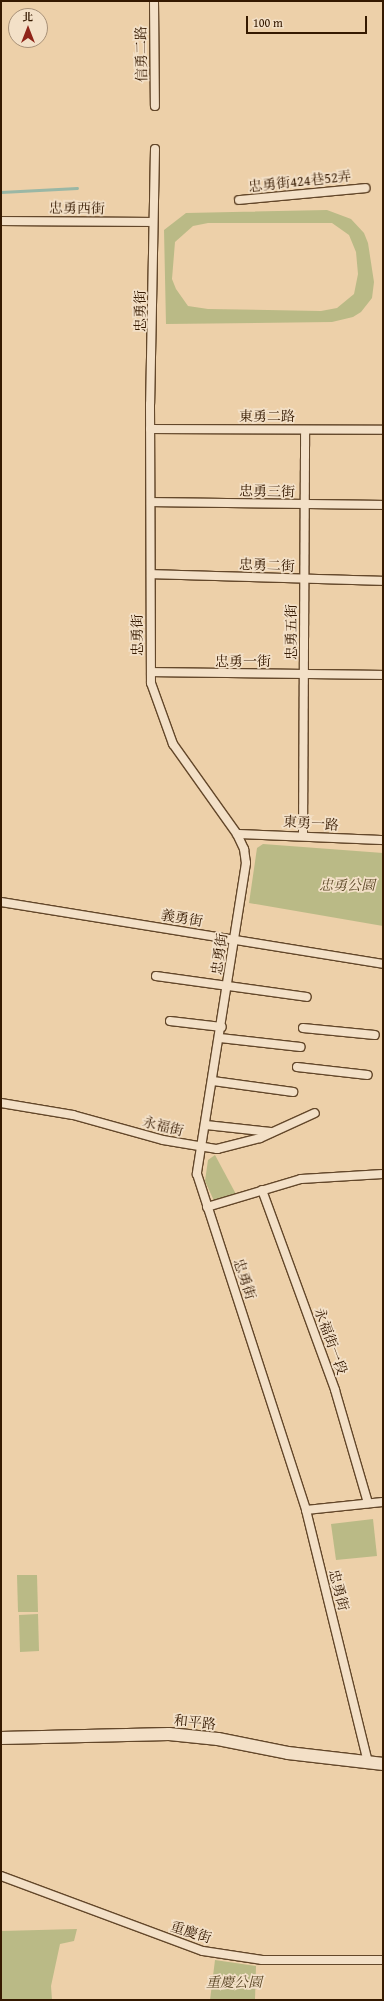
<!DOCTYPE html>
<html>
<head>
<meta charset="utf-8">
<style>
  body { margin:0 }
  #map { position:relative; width:384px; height:2001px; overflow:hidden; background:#edd0a9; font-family:"Gentium Book Plus","Noto Serif TC",serif }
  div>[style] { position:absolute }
  .green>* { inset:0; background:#baba86 }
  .stream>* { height:2.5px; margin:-1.25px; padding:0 1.25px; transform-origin:1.25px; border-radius:1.25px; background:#9ab7a5 }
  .roads { filter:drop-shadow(1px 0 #63472a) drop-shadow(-1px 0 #63472a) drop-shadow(0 1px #63472a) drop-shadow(0 -1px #63472a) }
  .street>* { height:8px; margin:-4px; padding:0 4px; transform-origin:4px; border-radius:4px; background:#f3e0c7 }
  .secondary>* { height:12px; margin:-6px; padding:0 6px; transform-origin:6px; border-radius:6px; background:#f3e0c7 }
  span { translate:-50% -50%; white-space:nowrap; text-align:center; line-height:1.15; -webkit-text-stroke:3.5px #f3e0c7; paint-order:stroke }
  .street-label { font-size:14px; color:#351900 }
  .park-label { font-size:14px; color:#5d4928; font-style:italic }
  .frame { position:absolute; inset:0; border:2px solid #351900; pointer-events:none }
  .north { position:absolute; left:8px; top:8px; width:40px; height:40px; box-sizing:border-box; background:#f3e0c7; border:1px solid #a79077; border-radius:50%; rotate:0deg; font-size:11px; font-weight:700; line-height:16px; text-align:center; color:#351900 }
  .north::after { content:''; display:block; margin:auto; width:14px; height:18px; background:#8f2418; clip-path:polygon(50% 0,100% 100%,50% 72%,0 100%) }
  .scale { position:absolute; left:246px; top:16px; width:121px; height:18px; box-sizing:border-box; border:2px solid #351900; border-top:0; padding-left:5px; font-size:12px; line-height:14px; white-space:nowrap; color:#351900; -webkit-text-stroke:3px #f3e0c7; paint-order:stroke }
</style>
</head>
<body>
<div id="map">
  <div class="green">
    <div style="clip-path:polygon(evenodd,327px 210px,351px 219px,364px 233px,368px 243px,374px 282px,372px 298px,361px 312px,353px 317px,332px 322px,166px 324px,164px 230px,186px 213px,327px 210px,208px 223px,332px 223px,349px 235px,356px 252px,358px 274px,354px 294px,337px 308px,321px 311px,208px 309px,188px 306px,176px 289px,172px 279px,175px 242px,193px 226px,208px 223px)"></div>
    <div style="clip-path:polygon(263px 844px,383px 853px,383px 926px,249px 903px,257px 848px)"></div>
    <div style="clip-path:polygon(215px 1155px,237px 1196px,215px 1203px,205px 1181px,208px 1160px)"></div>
    <div style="clip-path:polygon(373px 1519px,377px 1556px,336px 1560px,331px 1524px)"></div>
    <div style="clip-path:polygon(17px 1575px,37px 1575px,38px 1612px,18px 1612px)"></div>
    <div style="clip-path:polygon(38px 1614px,39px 1651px,20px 1652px,19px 1615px)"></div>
    <div style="clip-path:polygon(77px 1929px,74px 1941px,60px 1944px,51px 1986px,52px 2000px,1px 2000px,1px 1931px)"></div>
    <div style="clip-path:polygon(215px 1960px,256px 1966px,255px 2000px,210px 2000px)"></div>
  </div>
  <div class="stream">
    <div style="left:1px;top:192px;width:76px;rotate:-3deg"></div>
  </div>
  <div class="roads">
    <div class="street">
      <div style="left:154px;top:1px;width:105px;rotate:89.5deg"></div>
      <div style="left:155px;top:149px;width:255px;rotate:91.1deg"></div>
      <div style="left:150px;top:404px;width:279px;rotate:89.8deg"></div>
      <div style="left:151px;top:683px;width:65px;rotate:70.2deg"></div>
      <div style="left:173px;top:744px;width:110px;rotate:54.6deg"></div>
      <div style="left:237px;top:834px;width:17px;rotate:65deg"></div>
      <div style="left:244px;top:849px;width:14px;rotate:82deg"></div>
      <div style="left:246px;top:863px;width:315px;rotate:99deg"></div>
      <div style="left:197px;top:1174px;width:353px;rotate:72deg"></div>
      <div style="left:306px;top:1510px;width:260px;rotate:76.2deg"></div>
      <div style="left:239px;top:200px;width:127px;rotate:-5.4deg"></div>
      <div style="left:1px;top:221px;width:152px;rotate:0.4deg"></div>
      <div style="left:150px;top:429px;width:233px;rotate:0.2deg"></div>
      <div style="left:151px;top:502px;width:232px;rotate:0.7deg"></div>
      <div style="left:151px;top:574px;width:232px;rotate:1.7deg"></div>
      <div style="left:151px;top:672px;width:232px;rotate:0.7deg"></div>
      <div style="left:237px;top:834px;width:146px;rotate:2.4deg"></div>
      <div style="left:303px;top:835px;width:405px;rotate:-89.7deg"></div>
      <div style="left:1px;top:902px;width:387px;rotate:9.2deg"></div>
      <div style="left:156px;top:976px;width:152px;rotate:7.9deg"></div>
      <div style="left:170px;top:1021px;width:52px;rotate:6.6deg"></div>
      <div style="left:303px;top:1028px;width:72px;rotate:5.6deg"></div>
      <div style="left:220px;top:1038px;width:81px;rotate:6.4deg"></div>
      <div style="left:297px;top:1067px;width:71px;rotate:6.4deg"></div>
      <div style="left:213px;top:1081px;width:81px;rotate:7.8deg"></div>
      <div style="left:1px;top:1103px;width:73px;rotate:9.5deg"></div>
      <div style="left:73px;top:1115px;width:93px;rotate:15.5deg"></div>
      <div style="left:163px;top:1140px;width:55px;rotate:9.5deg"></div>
      <div style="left:217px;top:1149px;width:44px;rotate:-14.3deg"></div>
      <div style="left:260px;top:1138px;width:60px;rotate:-24.4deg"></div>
      <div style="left:206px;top:1125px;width:65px;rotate:6.1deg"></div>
      <div style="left:262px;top:1190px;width:213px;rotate:69.9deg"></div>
      <div style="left:335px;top:1390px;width:118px;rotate:73.7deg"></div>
      <div style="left:207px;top:1207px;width:98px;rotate:-16.6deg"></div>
      <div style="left:301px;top:1179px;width:82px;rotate:-3.5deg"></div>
      <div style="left:306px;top:1510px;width:77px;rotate:-5.9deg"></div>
      <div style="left:1px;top:1876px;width:215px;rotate:20.4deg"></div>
      <div style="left:203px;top:1951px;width:60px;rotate:8.7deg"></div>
      <div style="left:262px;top:1960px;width:121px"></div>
    </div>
    <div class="secondary">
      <div style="left:1px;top:1738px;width:168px;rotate:-1.4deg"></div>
      <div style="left:169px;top:1734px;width:49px;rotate:5.8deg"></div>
      <div style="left:218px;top:1739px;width:71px;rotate:11.3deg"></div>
      <div style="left:288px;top:1753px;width:96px;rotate:6.6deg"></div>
    </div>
  </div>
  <div class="street-label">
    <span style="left:141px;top:54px;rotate:-91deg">信勇二路</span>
    <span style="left:300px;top:181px;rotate:-6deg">忠勇街424巷52弄</span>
    <span style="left:77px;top:208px;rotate:1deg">忠勇西街</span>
    <span style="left:140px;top:311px;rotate:-90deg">忠勇街</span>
    <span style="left:267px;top:416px">東勇二路</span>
    <span style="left:267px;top:491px;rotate:1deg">忠勇三街</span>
    <span style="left:267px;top:565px;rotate:2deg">忠勇二街</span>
    <span style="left:291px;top:632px;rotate:-90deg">忠勇五街</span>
    <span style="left:137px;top:635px;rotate:-90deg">忠勇街</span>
    <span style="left:243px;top:661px">忠勇一街</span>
    <span style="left:311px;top:823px;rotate:4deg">東勇一路</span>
    <span style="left:182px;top:918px;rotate:9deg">義勇街</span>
    <span style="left:219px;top:954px;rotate:-82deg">忠勇街</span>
    <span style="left:163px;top:1126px;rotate:14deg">永福街</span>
    <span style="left:245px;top:1279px;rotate:72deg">忠勇街</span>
    <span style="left:331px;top:1341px;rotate:70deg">永福街一段</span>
    <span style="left:339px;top:1590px;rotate:76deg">忠勇街</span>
    <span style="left:195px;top:1722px;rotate:6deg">和平路</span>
    <span style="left:191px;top:1932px;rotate:18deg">重慶街</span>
  </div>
  <div class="park-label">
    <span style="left:347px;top:885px">忠勇公園</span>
    <span style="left:234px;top:1982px">重慶公園</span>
  </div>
  <div class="frame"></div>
  <div class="north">北</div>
  <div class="scale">100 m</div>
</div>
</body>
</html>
